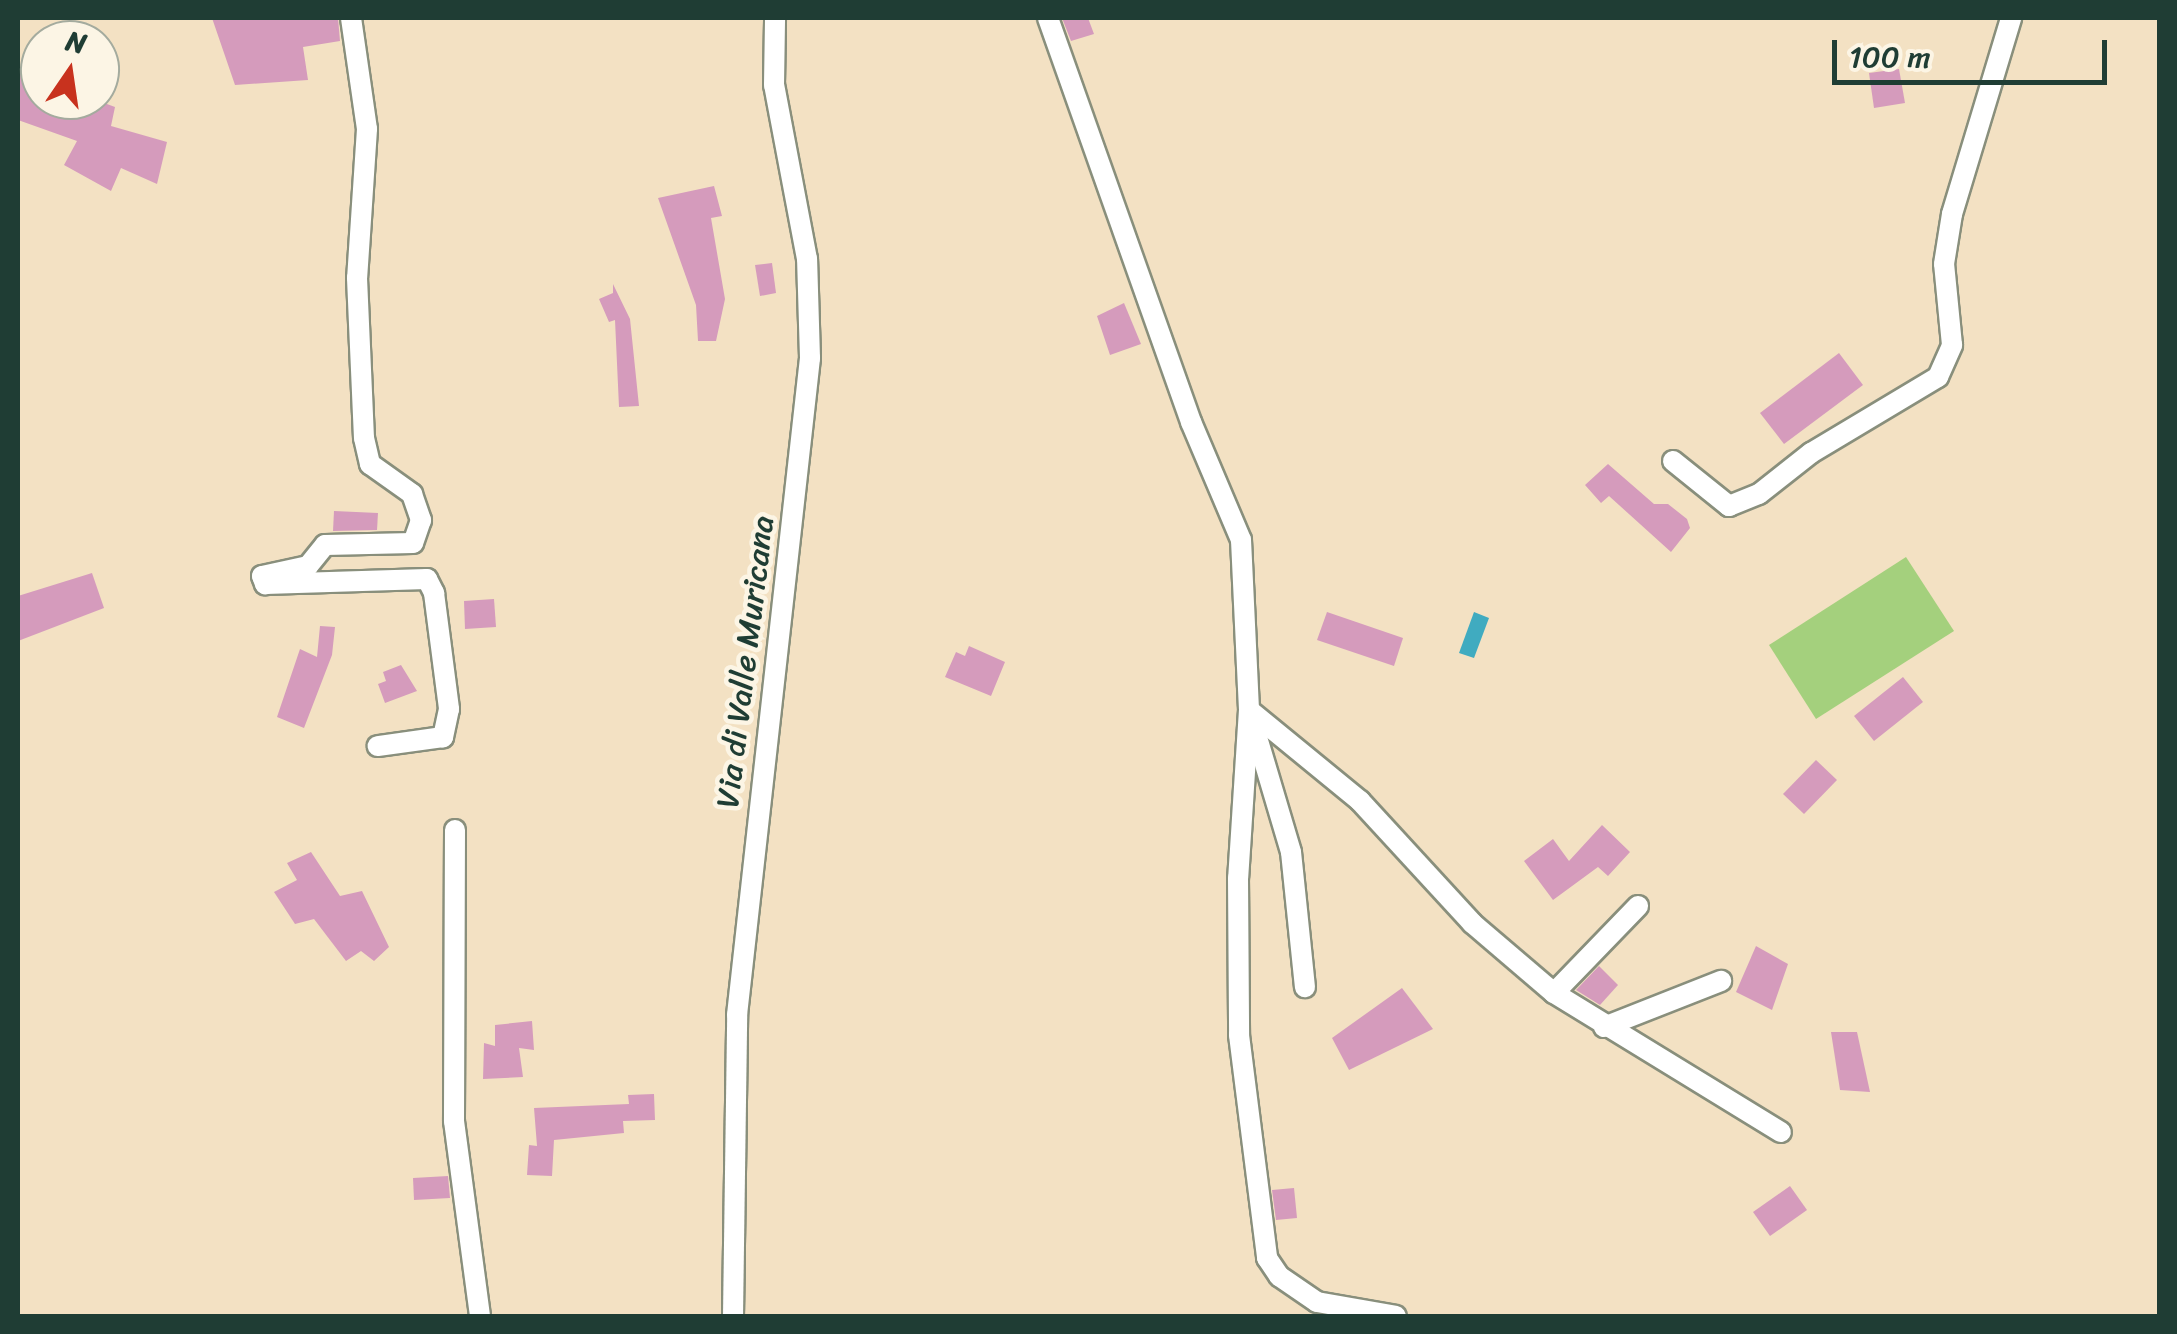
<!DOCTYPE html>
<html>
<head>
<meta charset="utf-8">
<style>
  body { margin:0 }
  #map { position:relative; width:2177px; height:1334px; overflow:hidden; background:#f3e1c3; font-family:Sriracha,sans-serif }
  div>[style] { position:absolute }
  .green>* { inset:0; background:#a4d07d }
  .water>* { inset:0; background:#40abc0 }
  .building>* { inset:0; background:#d59bbc }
  .roads { filter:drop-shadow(2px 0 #898f7c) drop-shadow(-2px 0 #898f7c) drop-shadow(0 2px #898f7c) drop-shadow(0 -2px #898f7c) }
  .minor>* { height:20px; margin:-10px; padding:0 10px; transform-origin:10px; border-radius:10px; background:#fff }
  span { translate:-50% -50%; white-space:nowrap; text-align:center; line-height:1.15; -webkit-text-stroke:9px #fcf5e5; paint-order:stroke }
  .street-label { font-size:32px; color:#1f3d34 }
  .frame { position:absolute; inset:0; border:20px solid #1f3d34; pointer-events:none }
  .north { position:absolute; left:20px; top:20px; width:100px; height:100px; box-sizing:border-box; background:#fcf5e5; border:2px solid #a4ab9e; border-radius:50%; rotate:13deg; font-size:28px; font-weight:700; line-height:40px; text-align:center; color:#1f3d34 }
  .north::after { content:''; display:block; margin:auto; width:35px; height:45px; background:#c8321e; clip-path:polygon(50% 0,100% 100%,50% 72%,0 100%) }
  .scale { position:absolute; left:1832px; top:40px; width:275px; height:45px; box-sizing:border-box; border:5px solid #1f3d34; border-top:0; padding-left:12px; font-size:30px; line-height:35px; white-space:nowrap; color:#1f3d34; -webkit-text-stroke:8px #fcf5e5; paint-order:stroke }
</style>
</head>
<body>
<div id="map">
  <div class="green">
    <div style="clip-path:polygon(1906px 557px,1954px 631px,1816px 719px,1769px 645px)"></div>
  </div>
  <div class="water">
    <div style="clip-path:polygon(1474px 612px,1489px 618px,1474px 658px,1459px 653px)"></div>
  </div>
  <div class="building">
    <div style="clip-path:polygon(212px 18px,338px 18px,340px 41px,303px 47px,308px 80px,235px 85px)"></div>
    <div style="clip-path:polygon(1062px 18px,1088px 18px,1094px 34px,1071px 41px)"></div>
    <div style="clip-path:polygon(1899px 69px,1905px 103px,1874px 108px,1869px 73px)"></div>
    <div style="clip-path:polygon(18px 70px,40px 78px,40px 100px,96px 100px,115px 107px,111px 126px,167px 142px,157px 184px,121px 168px,111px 191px,64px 165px,77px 141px,18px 120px)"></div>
    <div style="clip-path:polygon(714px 186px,722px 216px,711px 218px,725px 299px,716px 341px,698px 341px,696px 305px,658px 198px)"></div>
    <div style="clip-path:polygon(772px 263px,776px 293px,760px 296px,755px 265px)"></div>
    <div style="clip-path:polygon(613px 284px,630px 319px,639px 406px,619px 407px,615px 320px,609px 322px,599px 299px,613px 293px)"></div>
    <div style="clip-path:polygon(1124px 303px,1141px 344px,1110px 355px,1097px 316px)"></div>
    <div style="clip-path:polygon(1839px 353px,1863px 385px,1784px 444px,1760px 413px)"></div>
    <div style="clip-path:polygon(1608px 464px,1654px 504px,1668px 504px,1687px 519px,1690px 528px,1671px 552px,1609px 496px,1601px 503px,1585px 485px)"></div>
    <div style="clip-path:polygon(334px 511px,378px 513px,377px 530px,333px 531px)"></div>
    <div style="clip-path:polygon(92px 573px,104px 608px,18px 641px,18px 596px)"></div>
    <div style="clip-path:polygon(494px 599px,496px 627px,465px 629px,464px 601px)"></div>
    <div style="clip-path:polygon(1327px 612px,1403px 638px,1394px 666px,1317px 640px)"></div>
    <div style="clip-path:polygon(320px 626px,335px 627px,332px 655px,304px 728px,277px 717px,300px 649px,317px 657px)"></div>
    <div style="clip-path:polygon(969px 646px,1005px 662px,991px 696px,945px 677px,956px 652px,965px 656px)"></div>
    <div style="clip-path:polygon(401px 665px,417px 691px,385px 703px,378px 684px,386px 681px,383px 672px)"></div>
    <div style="clip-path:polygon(1903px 677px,1923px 702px,1874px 741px,1854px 716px)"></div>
    <div style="clip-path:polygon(1816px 760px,1837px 780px,1804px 814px,1783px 794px)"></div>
    <div style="clip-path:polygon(1602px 825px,1630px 852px,1608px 876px,1598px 867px,1553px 900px,1524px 861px,1553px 839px,1569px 861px)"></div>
    <div style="clip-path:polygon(311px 852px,340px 896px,362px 891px,389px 947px,374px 961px,361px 951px,346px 961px,314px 919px,295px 924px,274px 892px,297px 880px,287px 863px)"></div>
    <div style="clip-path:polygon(1756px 946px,1788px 964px,1772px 1010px,1736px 992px)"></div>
    <div style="clip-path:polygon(1599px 966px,1618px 985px,1600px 1005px,1576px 990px)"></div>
    <div style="clip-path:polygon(1402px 988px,1433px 1029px,1349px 1070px,1332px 1038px)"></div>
    <div style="clip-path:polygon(532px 1021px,534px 1050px,519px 1048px,523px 1077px,483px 1079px,484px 1043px,495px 1046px,495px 1025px)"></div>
    <div style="clip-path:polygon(1831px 1032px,1857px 1032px,1870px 1092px,1840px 1090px)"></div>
    <div style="clip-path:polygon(654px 1094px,655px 1120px,623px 1121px,624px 1133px,554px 1140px,552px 1176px,527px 1175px,529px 1145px,537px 1146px,534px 1108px,629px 1104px,628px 1095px)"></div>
    <div style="clip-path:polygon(448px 1176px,450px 1198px,414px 1200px,413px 1178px)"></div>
    <div style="clip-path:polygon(1790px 1186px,1807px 1210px,1770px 1236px,1753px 1212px)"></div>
    <div style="clip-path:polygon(1294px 1188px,1297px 1218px,1276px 1220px,1272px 1190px)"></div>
  </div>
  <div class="roads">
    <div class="minor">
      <div style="left:351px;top:18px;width:112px;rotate:81.8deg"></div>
      <div style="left:367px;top:129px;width:149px;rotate:93.8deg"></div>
      <div style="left:357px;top:278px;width:160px;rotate:87.5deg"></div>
      <div style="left:364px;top:438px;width:27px;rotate:77deg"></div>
      <div style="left:370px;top:464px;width:52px;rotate:35.5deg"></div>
      <div style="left:412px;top:494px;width:28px;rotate:71deg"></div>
      <div style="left:421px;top:520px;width:24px;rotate:109deg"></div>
      <div style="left:413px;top:543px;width:88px;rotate:178.7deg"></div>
      <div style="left:325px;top:545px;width:27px;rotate:129deg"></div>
      <div style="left:308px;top:566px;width:47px;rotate:167.7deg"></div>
      <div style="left:262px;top:576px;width:9px;rotate:69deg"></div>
      <div style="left:265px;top:584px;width:162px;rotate:-1.8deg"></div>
      <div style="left:427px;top:579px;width:16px;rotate:63deg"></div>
      <div style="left:434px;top:593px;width:117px;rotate:82.6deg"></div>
      <div style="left:449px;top:709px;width:29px;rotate:102deg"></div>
      <div style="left:443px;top:737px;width:66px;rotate:172.1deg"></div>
      <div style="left:1048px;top:18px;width:429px;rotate:70.5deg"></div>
      <div style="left:1191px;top:422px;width:128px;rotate:67deg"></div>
      <div style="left:1241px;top:540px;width:170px;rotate:87.3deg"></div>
      <div style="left:1249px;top:710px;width:144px;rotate:39.3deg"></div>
      <div style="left:1360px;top:801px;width:166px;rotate:47.4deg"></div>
      <div style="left:1472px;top:923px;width:108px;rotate:40.5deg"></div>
      <div style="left:1554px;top:993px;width:266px;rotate:31.5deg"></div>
      <div style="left:1673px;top:461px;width:72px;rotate:38.8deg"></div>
      <div style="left:1729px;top:506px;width:32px;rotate:-22deg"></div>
      <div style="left:1759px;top:494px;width:66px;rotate:-38.3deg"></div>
      <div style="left:1811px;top:453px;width:148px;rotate:-30.9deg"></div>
      <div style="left:1938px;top:377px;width:35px;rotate:-66deg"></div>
      <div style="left:1952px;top:345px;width:81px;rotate:-95.6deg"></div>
      <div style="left:1944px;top:264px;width:51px;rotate:-80.9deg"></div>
      <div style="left:1952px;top:214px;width:205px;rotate:-73.2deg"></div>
      <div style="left:1249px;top:710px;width:168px;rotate:93.7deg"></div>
      <div style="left:1238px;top:878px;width:157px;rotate:89.6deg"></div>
      <div style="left:1239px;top:1035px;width:225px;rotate:82.8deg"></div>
      <div style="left:1267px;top:1258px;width:22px;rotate:56deg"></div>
      <div style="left:1279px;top:1276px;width:46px;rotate:34.4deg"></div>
      <div style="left:1317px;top:1302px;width:80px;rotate:10deg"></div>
      <div style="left:1251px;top:717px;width:141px;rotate:73.5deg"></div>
      <div style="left:1291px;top:852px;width:136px;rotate:84.1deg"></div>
      <div style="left:455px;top:830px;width:291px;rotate:90.2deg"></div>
      <div style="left:454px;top:1121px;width:197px;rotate:82.4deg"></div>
      <div style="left:1554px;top:993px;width:121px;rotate:-46deg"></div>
      <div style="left:1604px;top:1027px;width:126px;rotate:-21.5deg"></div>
      <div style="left:733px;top:1316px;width:301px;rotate:-89.2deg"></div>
      <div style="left:737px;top:1015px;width:661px;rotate:-83.66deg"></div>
      <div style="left:810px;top:358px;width:99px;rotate:-91.7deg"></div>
      <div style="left:807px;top:259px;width:177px;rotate:-100.7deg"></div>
      <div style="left:774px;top:85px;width:67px;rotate:-89.1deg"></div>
    </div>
  </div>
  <div class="street-label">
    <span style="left:746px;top:662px;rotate:-83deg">Via di Valle Muricana</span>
  </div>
  <div class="frame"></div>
  <div class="north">N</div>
  <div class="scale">100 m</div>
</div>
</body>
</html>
